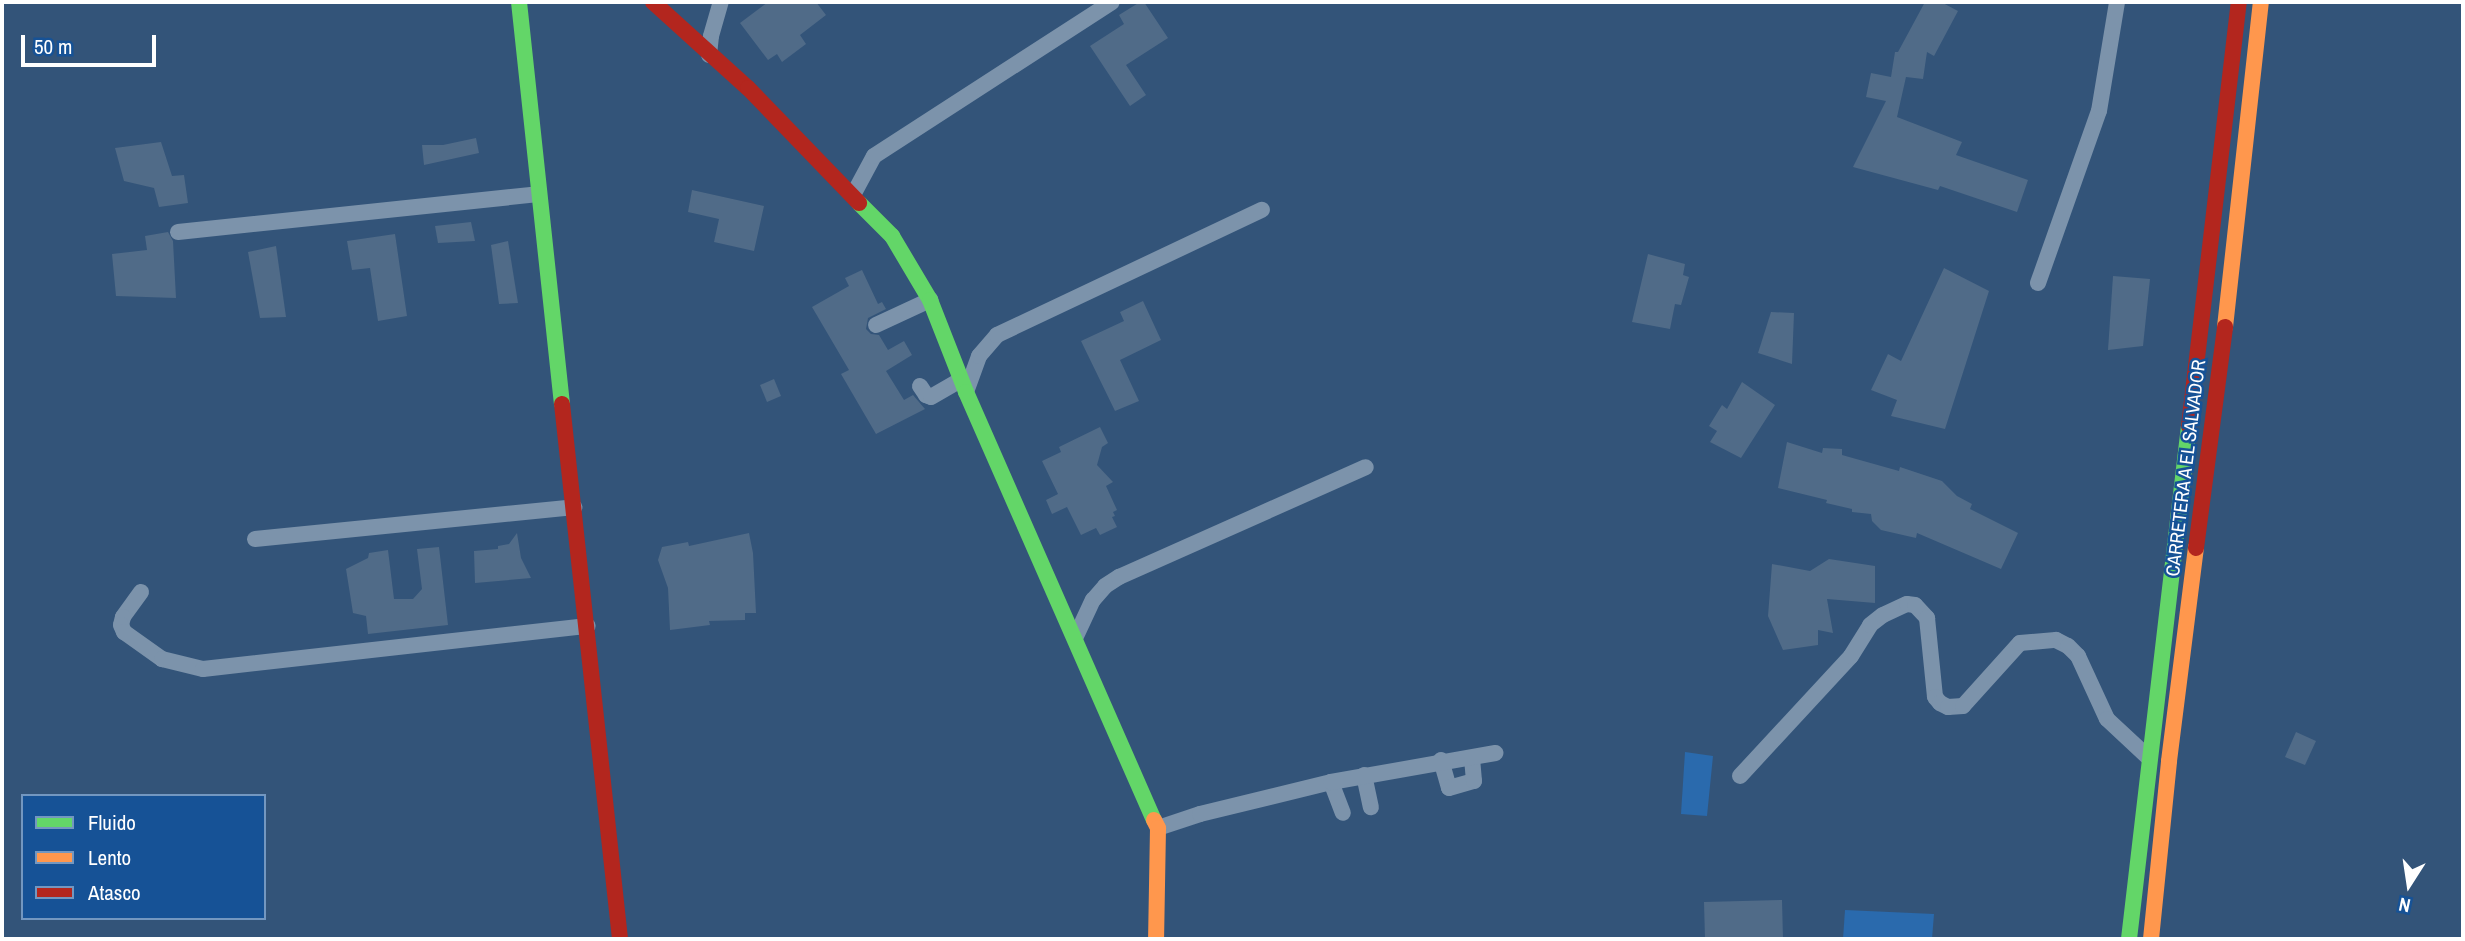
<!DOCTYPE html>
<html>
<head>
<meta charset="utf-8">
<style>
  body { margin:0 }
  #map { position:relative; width:2465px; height:941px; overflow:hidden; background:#335479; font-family:"Archivo Narrow",sans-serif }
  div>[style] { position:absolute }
  .green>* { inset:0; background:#2a6aad }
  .building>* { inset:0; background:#506b88 }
  .street>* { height:16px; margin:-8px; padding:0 8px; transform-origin:8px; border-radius:8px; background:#7c93ab }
  .fast>* { height:16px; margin:-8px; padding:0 8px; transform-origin:8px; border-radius:8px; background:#63d668 }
  .slow>* { height:16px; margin:-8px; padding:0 8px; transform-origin:8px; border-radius:8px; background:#ff974d }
  .jam>* { height:16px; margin:-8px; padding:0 8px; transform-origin:8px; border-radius:8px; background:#b3261e }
  span { translate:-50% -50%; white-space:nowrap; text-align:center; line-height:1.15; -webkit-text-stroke:5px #165296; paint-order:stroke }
  .street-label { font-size:19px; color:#fff }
  .frame { position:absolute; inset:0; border:4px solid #fff; pointer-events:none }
  .legend { position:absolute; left:21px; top:794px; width:245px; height:126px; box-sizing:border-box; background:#165296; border:2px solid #7397c0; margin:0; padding:9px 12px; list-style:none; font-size:21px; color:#fff }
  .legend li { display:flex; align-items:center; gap:14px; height:35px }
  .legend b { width:35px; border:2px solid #7397c0 }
  .north { position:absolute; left:2374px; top:850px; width:70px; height:70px; -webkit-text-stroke:5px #165296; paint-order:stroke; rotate:192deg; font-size:19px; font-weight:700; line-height:28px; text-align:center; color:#fff }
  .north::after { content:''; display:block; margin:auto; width:24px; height:32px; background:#fff; clip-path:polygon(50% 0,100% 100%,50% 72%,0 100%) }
  .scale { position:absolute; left:21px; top:35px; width:135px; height:32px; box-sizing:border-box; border:4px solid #fff; border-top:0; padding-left:9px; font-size:21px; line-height:24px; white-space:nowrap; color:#fff; -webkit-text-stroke:5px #165296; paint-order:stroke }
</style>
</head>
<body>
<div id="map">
  <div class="green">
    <div style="clip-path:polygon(1685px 752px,1713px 756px,1707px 816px,1681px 814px)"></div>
    <div style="clip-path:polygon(1845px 910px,1934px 914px,1932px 939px,1843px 939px)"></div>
  </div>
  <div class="building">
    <div style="clip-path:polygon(768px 2px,816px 2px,826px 15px,800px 35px,806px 44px,782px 62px,777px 54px,768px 60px,740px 23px)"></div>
    <div style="clip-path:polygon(1140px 2px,1144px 2px,1168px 38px,1126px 65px,1146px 95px,1130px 106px,1090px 46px,1124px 24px,1119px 15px)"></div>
    <div style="clip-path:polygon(1925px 2px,1941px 2px,1958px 11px,1934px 56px,1927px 52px,1923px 79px,1906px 77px,1897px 117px,1962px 142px,1956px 155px,2028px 180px,2017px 212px,1940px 186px,1938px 190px,1853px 167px,1886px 101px,1866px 97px,1871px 73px,1891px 77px,1895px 52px,1898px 52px)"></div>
    <div style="clip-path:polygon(476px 138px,479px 153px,424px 165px,422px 145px,443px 145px)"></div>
    <div style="clip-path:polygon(161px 142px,172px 176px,184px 175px,188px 203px,159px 207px,154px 188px,124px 181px,115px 148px)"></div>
    <div style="clip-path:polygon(692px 190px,764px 206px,754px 251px,714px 242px,719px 219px,688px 212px)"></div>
    <div style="clip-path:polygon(471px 222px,475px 241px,438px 243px,435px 226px)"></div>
    <div style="clip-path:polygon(168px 232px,173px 241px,176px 298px,116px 296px,112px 254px,147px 250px,145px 236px)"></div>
    <div style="clip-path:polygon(395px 234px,407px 316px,378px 321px,370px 268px,352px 270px,347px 241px)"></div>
    <div style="clip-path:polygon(508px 241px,518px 303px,499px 304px,491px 245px)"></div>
    <div style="clip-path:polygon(276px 246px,286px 317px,260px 318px,248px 252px)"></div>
    <div style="clip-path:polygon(1648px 254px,1685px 264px,1683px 275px,1689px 277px,1681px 305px,1675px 304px,1670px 329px,1632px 322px)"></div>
    <div style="clip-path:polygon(1944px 268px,1989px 291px,1945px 429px,1891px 416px,1897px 400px,1871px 390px,1888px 354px,1901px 361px)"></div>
    <div style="clip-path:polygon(862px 270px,878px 304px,882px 302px,886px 309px,868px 318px,866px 329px,871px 334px,879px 335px,888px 350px,904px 341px,912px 355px,886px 371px,904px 400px,913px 395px,925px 409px,876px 434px,841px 374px,849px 370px,812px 307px,849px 286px,845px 278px)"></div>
    <div style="clip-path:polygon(2113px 276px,2150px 279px,2143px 346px,2108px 350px)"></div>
    <div style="clip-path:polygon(1143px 301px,1161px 340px,1120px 360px,1139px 401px,1115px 411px,1081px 341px,1124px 321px,1120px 312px)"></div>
    <div style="clip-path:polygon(1771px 312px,1794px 313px,1792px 364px,1758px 353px)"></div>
    <div style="clip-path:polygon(774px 379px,781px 396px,767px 402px,760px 385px)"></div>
    <div style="clip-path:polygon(1742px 382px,1775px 405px,1741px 458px,1710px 442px,1717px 431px,1709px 426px,1722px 405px,1727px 409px)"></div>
    <div style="clip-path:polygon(1100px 427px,1108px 443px,1102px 447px,1097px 465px,1113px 482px,1106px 486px,1117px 510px,1113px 512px,1115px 516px,1112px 517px,1117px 527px,1100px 535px,1096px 528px,1081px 535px,1067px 507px,1052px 514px,1046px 500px,1058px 494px,1042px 461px,1061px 452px,1059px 447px)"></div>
    <div style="clip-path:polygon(1787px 442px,1822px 453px,1823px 448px,1842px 449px,1842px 455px,1899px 471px,1900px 467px,1942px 481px,1957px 496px,1972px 504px,1970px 509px,2018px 533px,2001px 569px,1917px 533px,1916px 538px,1881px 530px,1872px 521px,1871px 514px,1852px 512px,1852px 509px,1826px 503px,1827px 500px,1778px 488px)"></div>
    <div style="clip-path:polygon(517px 533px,521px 558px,531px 578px,475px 583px,474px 551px,498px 549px,498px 546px,509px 544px)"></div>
    <div style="clip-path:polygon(749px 533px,753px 553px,756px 613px,745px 613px,745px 620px,709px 621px,710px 625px,670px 630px,668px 588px,658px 560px,662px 547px,688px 542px,689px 546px)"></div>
    <div style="clip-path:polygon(439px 547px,448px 625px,368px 634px,366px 616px,353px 613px,346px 569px,368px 558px,369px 553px,388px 550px,394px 599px,413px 599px,422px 589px,417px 549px)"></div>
    <div style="clip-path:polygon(1829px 559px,1875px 566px,1875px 603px,1827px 599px,1833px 633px,1818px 630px,1818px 645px,1783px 650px,1768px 616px,1772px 564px,1810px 571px)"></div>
    <div style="clip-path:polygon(2296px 732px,2316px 741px,2305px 765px,2285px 757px)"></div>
    <div style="clip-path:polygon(1782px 900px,1783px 939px,1705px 939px,1704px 902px)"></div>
  </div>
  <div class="street">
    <div style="left:709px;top:55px;width:19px;rotate:-84deg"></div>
    <div style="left:711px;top:36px;width:35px;rotate:-74deg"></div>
    <div style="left:853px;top:195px;width:44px;rotate:-61.7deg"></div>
    <div style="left:874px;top:156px;width:283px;rotate:-32.9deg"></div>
    <div style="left:178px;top:232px;width:362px;rotate:-6deg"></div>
    <div style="left:2038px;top:283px;width:182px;rotate:-70.5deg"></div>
    <div style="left:2099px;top:111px;width:110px;rotate:-80.6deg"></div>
    <div style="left:876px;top:325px;width:60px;rotate:-24.8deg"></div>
    <div style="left:920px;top:386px;width:11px;rotate:56deg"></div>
    <div style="left:926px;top:395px;width:5px;rotate:22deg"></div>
    <div style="left:931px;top:397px;width:36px;rotate:-30deg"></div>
    <div style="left:966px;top:392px;width:38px;rotate:-70deg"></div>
    <div style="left:979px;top:356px;width:28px;rotate:-49deg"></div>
    <div style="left:997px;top:335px;width:293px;rotate:-25.3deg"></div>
    <div style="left:255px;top:539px;width:321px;rotate:-5.7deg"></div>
    <div style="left:141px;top:592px;width:31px;rotate:126deg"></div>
    <div style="left:123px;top:617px;width:8px;rotate:104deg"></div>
    <div style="left:121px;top:625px;width:8px;rotate:67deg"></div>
    <div style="left:124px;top:632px;width:47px;rotate:35.4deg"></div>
    <div style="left:162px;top:659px;width:42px;rotate:13.7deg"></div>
    <div style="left:203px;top:669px;width:387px;rotate:-6.4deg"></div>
    <div style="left:1076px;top:636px;width:40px;rotate:-65deg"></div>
    <div style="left:1093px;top:600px;width:18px;rotate:-49deg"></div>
    <div style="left:1105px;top:586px;width:17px;rotate:-33deg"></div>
    <div style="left:1119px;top:577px;width:270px;rotate:-24deg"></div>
    <div style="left:1441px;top:760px;width:29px;rotate:74deg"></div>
    <div style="left:1449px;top:788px;width:26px;rotate:-16deg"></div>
    <div style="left:1474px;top:781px;width:23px;rotate:-95deg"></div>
    <div style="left:1364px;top:775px;width:33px;rotate:78deg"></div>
    <div style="left:1740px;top:776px;width:163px;rotate:-47.2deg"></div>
    <div style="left:1851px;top:656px;width:36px;rotate:-58deg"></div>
    <div style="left:1870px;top:625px;width:16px;rotate:-38deg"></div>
    <div style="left:1883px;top:615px;width:26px;rotate:-25deg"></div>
    <div style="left:1907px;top:604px;width:8px;rotate:7deg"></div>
    <div style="left:1915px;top:605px;width:18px;rotate:47deg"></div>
    <div style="left:1927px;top:618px;width:79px;rotate:84.2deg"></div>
    <div style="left:1935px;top:697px;width:8px;rotate:50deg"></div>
    <div style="left:1940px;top:703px;width:9px;rotate:27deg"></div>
    <div style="left:1948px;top:707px;width:15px;rotate:-4deg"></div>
    <div style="left:1963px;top:706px;width:85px;rotate:-47.9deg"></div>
    <div style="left:2020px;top:643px;width:36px;rotate:-5deg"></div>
    <div style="left:2056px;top:640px;width:13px;rotate:27deg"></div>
    <div style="left:2068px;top:646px;width:14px;rotate:45deg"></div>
    <div style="left:2078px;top:656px;width:69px;rotate:65.3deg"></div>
    <div style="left:2107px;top:719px;width:57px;rotate:42.9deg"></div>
    <div style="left:1331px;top:782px;width:33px;rotate:69deg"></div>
    <div style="left:1158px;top:828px;width:44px;rotate:-18.4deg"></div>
    <div style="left:1200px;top:814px;width:135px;rotate:-13.7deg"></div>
    <div style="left:1331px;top:782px;width:167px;rotate:-10deg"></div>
  </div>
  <div class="fast">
    <div style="left:519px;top:2px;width:404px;rotate:83.9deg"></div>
    <div style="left:859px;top:203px;width:47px;rotate:45deg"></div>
    <div style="left:892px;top:236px;width:74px;rotate:59.3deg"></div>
    <div style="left:930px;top:300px;width:99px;rotate:68.6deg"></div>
    <div style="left:966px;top:392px;width:467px;rotate:66.3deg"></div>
    <div style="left:2129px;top:939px;width:516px;rotate:-83.33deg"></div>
  </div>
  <div class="slow">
    <div style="left:2225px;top:327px;width:327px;rotate:-83.7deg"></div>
    <div style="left:1154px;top:820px;width:9px;rotate:63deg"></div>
    <div style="left:1158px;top:828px;width:111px;rotate:91deg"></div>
    <div style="left:2151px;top:939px;width:179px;rotate:-84.2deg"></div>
    <div style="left:2169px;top:761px;width:215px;rotate:-82.8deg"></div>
  </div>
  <div class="jam">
    <div style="left:653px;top:2px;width:128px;rotate:42.2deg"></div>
    <div style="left:748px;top:88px;width:160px;rotate:46deg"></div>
    <div style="left:562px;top:404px;width:538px;rotate:83.81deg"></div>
    <div style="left:2189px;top:426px;width:427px;rotate:-83.3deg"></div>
    <div style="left:2196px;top:548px;width:223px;rotate:-82.5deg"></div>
  </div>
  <div class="street-label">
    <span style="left:2186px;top:468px;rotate:-83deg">CARRETERA A EL SALVADOR</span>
  </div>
  <div class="frame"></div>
  <ul class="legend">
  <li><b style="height:9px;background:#63d668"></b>Fluido</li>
  <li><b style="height:9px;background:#ff974d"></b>Lento</li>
  <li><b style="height:9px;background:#b3261e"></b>Atasco</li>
  </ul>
  <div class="north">N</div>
  <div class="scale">50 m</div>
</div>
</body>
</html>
